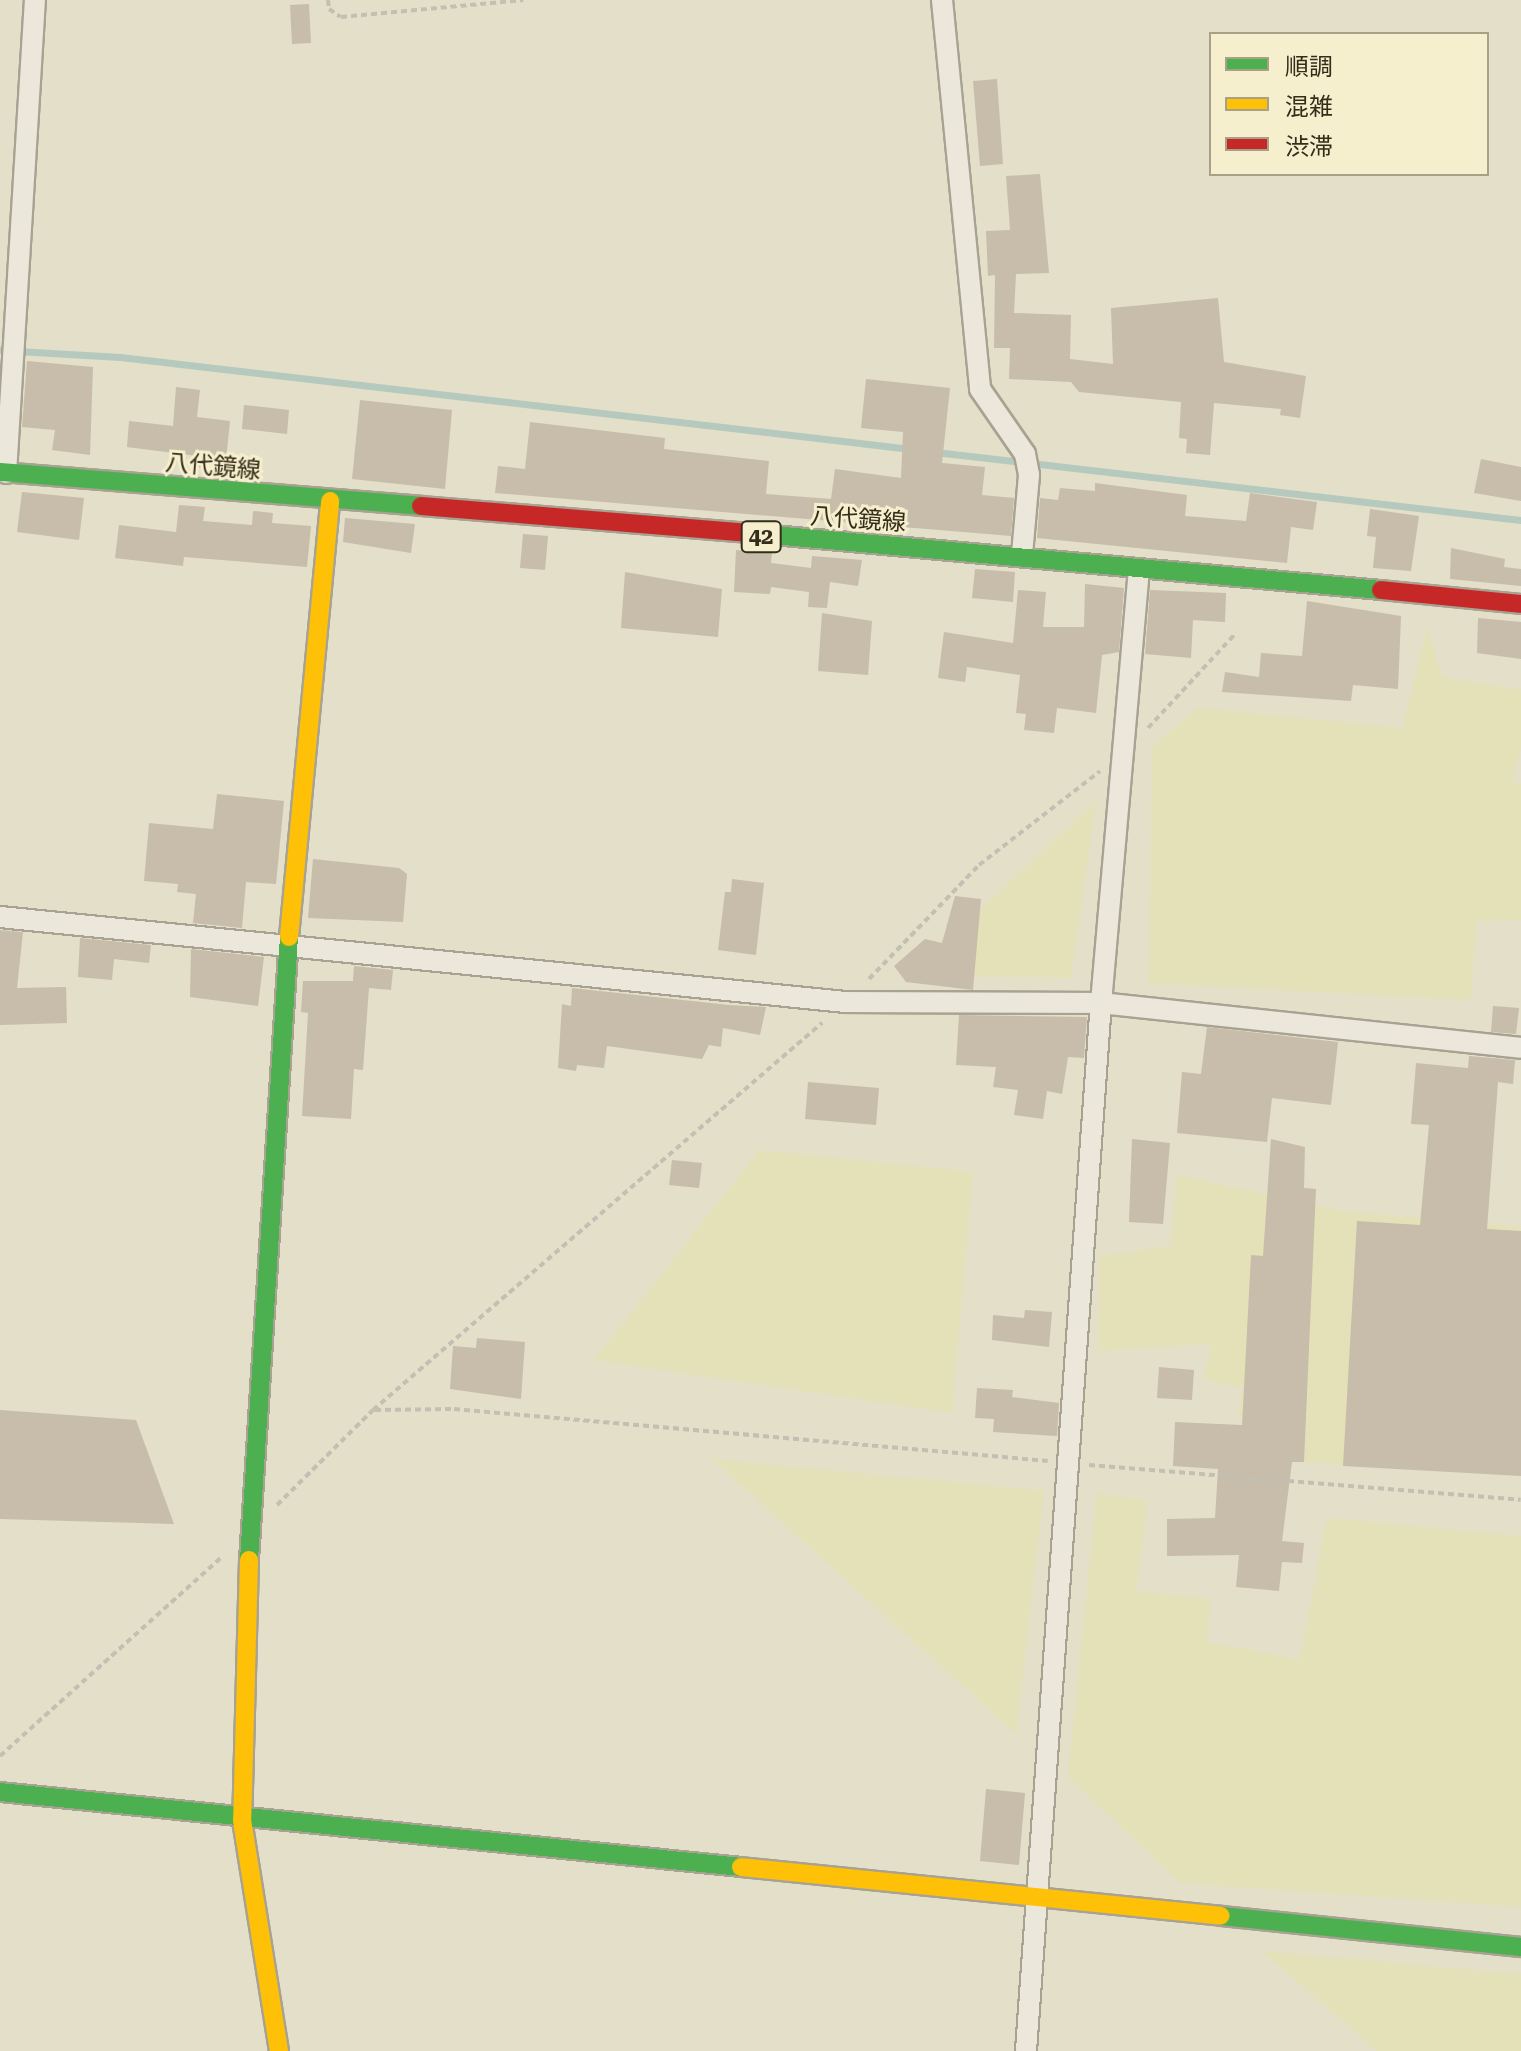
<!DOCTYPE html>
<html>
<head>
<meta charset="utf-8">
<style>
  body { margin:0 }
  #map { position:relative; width:1521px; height:2051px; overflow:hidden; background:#e3dfc9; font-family:"Roboto Serif","Noto Sans JP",serif }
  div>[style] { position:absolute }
  .farmland>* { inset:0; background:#e4e1b8 }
  .stream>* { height:7px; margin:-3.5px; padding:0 3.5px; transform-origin:3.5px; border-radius:3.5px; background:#b5c9bf }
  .building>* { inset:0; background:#c7bdaa }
  .path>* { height:4px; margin-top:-2px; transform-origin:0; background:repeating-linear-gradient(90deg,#c3bfb2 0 6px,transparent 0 10px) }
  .roads { filter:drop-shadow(2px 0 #a8a293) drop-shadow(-2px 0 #a8a293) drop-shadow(0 2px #a8a293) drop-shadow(0 -2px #a8a293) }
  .street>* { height:20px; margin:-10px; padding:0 10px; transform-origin:10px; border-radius:10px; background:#ebe8db }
  .fast>* { height:18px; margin:-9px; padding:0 9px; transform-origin:9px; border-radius:9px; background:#4caf50 }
  .slow>* { height:18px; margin:-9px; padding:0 9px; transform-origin:9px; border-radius:9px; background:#ffc107 }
  .jam>* { height:18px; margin:-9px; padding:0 9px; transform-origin:9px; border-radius:9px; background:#c62828 }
  span { translate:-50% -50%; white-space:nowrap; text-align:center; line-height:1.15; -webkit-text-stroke:6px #f6efcd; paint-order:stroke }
  .shield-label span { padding:2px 6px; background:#f6efcd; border:2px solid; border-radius:6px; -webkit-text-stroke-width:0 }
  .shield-label { font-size:22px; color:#362c1b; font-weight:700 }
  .street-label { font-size:24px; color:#362c1b }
  .legend { position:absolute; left:1209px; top:32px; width:280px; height:144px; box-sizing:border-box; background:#f6efcd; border:2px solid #a9a186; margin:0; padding:10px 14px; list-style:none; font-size:24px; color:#362c1b }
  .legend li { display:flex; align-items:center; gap:16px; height:40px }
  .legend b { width:40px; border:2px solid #a9a186 }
</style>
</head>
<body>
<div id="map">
  <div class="farmland">
    <div style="clip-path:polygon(1427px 628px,1442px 677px,1521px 690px,1521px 748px,1512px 782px,1521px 783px,1521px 920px,1477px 921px,1470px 1000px,1149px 983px,1152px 748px,1197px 708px,1403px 728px)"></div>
    <div style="clip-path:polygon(1096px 801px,1071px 978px,912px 974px)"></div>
    <div style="clip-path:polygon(760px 1150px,973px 1172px,952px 1413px,594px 1360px)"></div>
    <div style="clip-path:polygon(1177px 1175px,1342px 1211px,1521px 1227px,1521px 1476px,1304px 1462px,1307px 1422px,1238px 1415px,1243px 1387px,1204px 1380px,1211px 1344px,1098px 1351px,1100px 1256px,1170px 1246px)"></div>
    <div style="clip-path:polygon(712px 1459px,1044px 1491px,1016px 1734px)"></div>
    <div style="clip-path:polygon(1097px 1493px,1148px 1501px,1136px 1591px,1211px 1599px,1207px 1642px,1300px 1660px,1327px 1518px,1521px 1536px,1521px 1907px,1180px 1883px,1068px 1777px)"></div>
    <div style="clip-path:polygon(1262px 1951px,1521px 1974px,1521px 2051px,1377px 2051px)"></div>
  </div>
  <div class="stream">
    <div style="left:0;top:350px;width:120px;rotate:3.3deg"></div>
    <div style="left:120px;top:357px;width:796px;rotate:6.63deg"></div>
    <div style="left:935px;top:452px;width:590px;rotate:6.62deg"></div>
  </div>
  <div class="building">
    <div style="clip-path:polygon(309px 4px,311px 43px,292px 44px,290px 5px)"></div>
    <div style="clip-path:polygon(997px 79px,1003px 164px,980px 166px,973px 81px)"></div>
    <div style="clip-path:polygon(1040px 174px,1049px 273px,1016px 274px,1014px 313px,1071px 315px,1070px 359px,1113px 364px,1111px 308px,1218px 298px,1224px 362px,1306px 376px,1300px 418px,1280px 415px,1281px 409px,1214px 403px,1210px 455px,1186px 453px,1187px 439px,1179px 438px,1181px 402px,1079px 392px,1071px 382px,1009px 379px,1010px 348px,994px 348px,995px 275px,988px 276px,986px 231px,1010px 230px,1006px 176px)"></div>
    <div style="clip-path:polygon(27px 361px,93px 367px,90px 455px,52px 450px,55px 430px,22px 427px)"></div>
    <div style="clip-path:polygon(866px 379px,950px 388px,942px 463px,985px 467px,982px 495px,1014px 498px,1011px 536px,495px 493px,498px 466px,525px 469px,530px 422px,665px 438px,664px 449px,769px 461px,766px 494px,831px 499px,835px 469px,901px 478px,903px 432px,861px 428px)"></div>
    <div style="clip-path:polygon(176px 387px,200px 390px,197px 417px,230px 421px,225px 470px,195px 467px,197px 456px,127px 447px,129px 421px,173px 426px)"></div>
    <div style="clip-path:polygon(360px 400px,452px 410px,445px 489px,352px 479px)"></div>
    <div style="clip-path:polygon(244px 405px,289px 410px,287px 434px,242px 429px)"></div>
    <div style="clip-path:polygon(1481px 459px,1521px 467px,1521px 501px,1474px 493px)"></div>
    <div style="clip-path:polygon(1095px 483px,1187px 495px,1185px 516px,1246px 521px,1250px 493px,1317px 502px,1313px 530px,1291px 527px,1287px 563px,1037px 538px,1040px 498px,1058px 500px,1060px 488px,1095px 491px)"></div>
    <div style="clip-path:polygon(22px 492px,84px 498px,79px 540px,17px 532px)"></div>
    <div style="clip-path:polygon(179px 505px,205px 507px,203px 521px,252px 525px,253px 511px,273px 513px,272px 523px,311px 526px,307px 567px,184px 557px,183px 566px,115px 558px,119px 525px,176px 532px)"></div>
    <div style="clip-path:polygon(1370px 509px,1419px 516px,1411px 571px,1373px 568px,1376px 537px,1367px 536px)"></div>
    <div style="clip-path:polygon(345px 518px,415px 524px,411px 553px,343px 542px)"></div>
    <div style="clip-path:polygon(523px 534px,548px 536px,545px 570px,520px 568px)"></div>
    <div style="clip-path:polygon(1451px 548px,1505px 559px,1504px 567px,1521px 569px,1521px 586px,1450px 579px)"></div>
    <div style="clip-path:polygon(736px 550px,772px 553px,771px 563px,811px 568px,812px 556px,862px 560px,858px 586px,830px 582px,827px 608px,808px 607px,809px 592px,771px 587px,770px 594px,734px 592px)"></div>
    <div style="clip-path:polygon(975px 569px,1015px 572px,1013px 602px,972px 598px)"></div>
    <div style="clip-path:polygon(625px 572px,722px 589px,718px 637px,621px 628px)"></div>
    <div style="clip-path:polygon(1085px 584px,1124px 588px,1119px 652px,1102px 655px,1096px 713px,1057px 708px,1054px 733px,1024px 730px,1026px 714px,1016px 713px,1020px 675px,967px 667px,965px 682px,938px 678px,944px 632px,1013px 643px,1018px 590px,1046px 592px,1043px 627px,1084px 627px)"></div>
    <div style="clip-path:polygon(1150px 590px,1226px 593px,1225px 622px,1193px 620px,1191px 658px,1145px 654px)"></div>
    <div style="clip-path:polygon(1307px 601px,1401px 616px,1398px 689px,1353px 685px,1351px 701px,1222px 692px,1225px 672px,1259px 677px,1261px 653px,1302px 656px)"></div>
    <div style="clip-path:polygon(822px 613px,872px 621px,868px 675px,818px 671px)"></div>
    <div style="clip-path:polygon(1478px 618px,1521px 622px,1521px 659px,1477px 653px)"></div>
    <div style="clip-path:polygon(217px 794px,284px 801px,276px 884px,246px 882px,242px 928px,193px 923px,196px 894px,177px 892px,178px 884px,144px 881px,149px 823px,213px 829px)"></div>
    <div style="clip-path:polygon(313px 859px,399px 868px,407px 874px,403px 922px,308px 918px)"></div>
    <div style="clip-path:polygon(732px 879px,764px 883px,756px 955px,718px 950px,725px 892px,731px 892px)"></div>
    <div style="clip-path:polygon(955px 896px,981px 899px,973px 990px,906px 982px,894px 966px,925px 939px,942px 943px)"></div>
    <div style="clip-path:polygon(0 930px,23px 932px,17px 988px,66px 987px,67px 1023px,0 1025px)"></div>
    <div style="clip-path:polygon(80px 938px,151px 945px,149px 963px,114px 959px,112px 980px,78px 977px)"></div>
    <div style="clip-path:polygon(191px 949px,264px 957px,258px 1006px,190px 997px)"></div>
    <div style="clip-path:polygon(354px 966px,393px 970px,391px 990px,369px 988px,363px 1070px,354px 1069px,351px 1119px,302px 1116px,308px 1013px,301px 1012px,303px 981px,353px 981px)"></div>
    <div style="clip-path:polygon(572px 988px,729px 1005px,766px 1007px,760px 1035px,723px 1028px,721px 1047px,709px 1045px,702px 1059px,607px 1046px,604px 1068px,577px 1065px,576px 1071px,558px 1068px,562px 1004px,571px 1006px)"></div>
    <div style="clip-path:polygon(1493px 1006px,1519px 1008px,1516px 1034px,1491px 1032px)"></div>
    <div style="clip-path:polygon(959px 1015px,1087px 1017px,1084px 1058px,1068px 1057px,1062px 1094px,1047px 1091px,1043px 1119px,1014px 1115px,1018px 1090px,993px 1087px,996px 1067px,956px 1065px)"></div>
    <div style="clip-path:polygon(1207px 1027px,1338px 1042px,1331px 1105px,1272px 1098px,1267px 1142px,1177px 1133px,1182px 1072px,1201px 1074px)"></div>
    <div style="clip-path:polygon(1469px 1056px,1515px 1060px,1513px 1084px,1498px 1082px,1487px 1229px,1521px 1231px,1521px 1476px,1343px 1466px,1357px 1221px,1420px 1225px,1429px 1125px,1411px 1124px,1416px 1063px,1468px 1068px)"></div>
    <div style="clip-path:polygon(808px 1082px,879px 1088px,876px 1125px,805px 1119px)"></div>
    <div style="clip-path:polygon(1132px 1139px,1170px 1143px,1163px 1224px,1129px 1222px)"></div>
    <div style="clip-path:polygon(1271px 1139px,1305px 1147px,1304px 1188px,1316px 1189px,1304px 1462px,1292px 1462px,1282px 1541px,1304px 1543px,1302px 1563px,1282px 1562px,1279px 1591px,1236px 1587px,1239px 1555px,1167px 1556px,1167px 1519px,1215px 1518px,1218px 1469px,1173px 1466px,1175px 1422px,1242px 1425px,1251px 1255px,1263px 1256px)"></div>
    <div style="clip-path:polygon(672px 1160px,702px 1163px,699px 1188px,669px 1185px)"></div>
    <div style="clip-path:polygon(1025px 1310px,1052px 1312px,1049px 1347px,992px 1340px,993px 1315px,1024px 1318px)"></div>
    <div style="clip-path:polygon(477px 1338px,525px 1342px,521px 1399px,450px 1389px,453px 1346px,476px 1348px)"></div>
    <div style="clip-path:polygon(1159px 1367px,1194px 1370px,1192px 1400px,1157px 1398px)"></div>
    <div style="clip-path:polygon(977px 1388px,1013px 1390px,1012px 1397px,1059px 1403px,1057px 1436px,993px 1432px,994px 1419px,975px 1418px)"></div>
    <div style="clip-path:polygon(0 1410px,136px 1420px,174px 1524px,0 1519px)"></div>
    <div style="clip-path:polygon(986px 1789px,1025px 1793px,1019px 1865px,980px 1861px)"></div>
  </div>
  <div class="path">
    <div style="left:328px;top:0;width:9px;rotate:84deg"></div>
    <div style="left:329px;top:9px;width:14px;rotate:34deg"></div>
    <div style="left:341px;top:17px;width:183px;rotate:-5.3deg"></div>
    <div style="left:1148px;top:728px;width:129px;rotate:-47.2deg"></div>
    <div style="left:869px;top:979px;width:158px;rotate:-46deg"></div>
    <div style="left:979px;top:865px;width:153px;rotate:-37.8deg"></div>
    <div style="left:375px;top:1410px;width:79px;rotate:-0.7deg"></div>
    <div style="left:454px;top:1409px;width:596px;rotate:5deg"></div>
    <div style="left:1089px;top:1465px;width:433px;rotate:4.6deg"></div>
    <div style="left:277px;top:1505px;width:135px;rotate:-44.7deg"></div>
    <div style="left:373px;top:1410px;width:593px;rotate:-40.76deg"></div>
    <div style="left:0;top:1756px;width:298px;rotate:-41.9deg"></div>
  </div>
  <div class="roads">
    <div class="street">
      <div style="left:942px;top:0;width:391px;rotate:84.4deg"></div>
      <div style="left:980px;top:389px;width:79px;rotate:55.3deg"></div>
      <div style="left:1025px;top:454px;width:21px;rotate:79deg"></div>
      <div style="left:1029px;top:475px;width:80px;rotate:95deg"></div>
      <div style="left:6px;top:473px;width:474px;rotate:-86.5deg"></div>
      <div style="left:0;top:917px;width:850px;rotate:5.74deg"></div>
      <div style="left:846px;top:1002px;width:255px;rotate:0.2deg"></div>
      <div style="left:1101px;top:1003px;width:422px;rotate:6.1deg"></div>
      <div style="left:1026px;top:2051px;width:1051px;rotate:-85.91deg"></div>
      <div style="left:1101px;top:1003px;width:435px;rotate:-85deg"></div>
    </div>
    <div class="fast">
      <div style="left:0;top:472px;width:422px;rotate:4.6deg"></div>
      <div style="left:762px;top:534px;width:622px;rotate:5.17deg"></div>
      <div style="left:249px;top:1560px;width:624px;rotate:-86.33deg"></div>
      <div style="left:0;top:1792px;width:745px;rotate:5.78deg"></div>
      <div style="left:1221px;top:1916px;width:302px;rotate:5.9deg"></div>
    </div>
    <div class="slow">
      <div style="left:289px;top:937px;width:438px;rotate:-84.6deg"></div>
      <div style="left:249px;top:1560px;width:260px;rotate:91.5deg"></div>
      <div style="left:242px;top:1820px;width:234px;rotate:80.9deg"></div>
      <div style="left:741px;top:1867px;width:482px;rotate:5.8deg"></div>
    </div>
    <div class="jam">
      <div style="left:421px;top:506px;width:342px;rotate:4.7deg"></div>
      <div style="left:1381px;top:590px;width:141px;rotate:5.7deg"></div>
    </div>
  </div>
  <div class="shield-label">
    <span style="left:761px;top:537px">42</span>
  </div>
  <div class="street-label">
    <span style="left:213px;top:467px;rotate:5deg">八代鏡線</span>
    <span style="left:858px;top:520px;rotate:4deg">八代鏡線</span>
  </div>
  <ul class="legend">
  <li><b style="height:10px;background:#4caf50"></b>順調</li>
  <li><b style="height:10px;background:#ffc107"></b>混雑</li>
  <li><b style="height:10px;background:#c62828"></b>渋滞</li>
  </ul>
</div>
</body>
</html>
